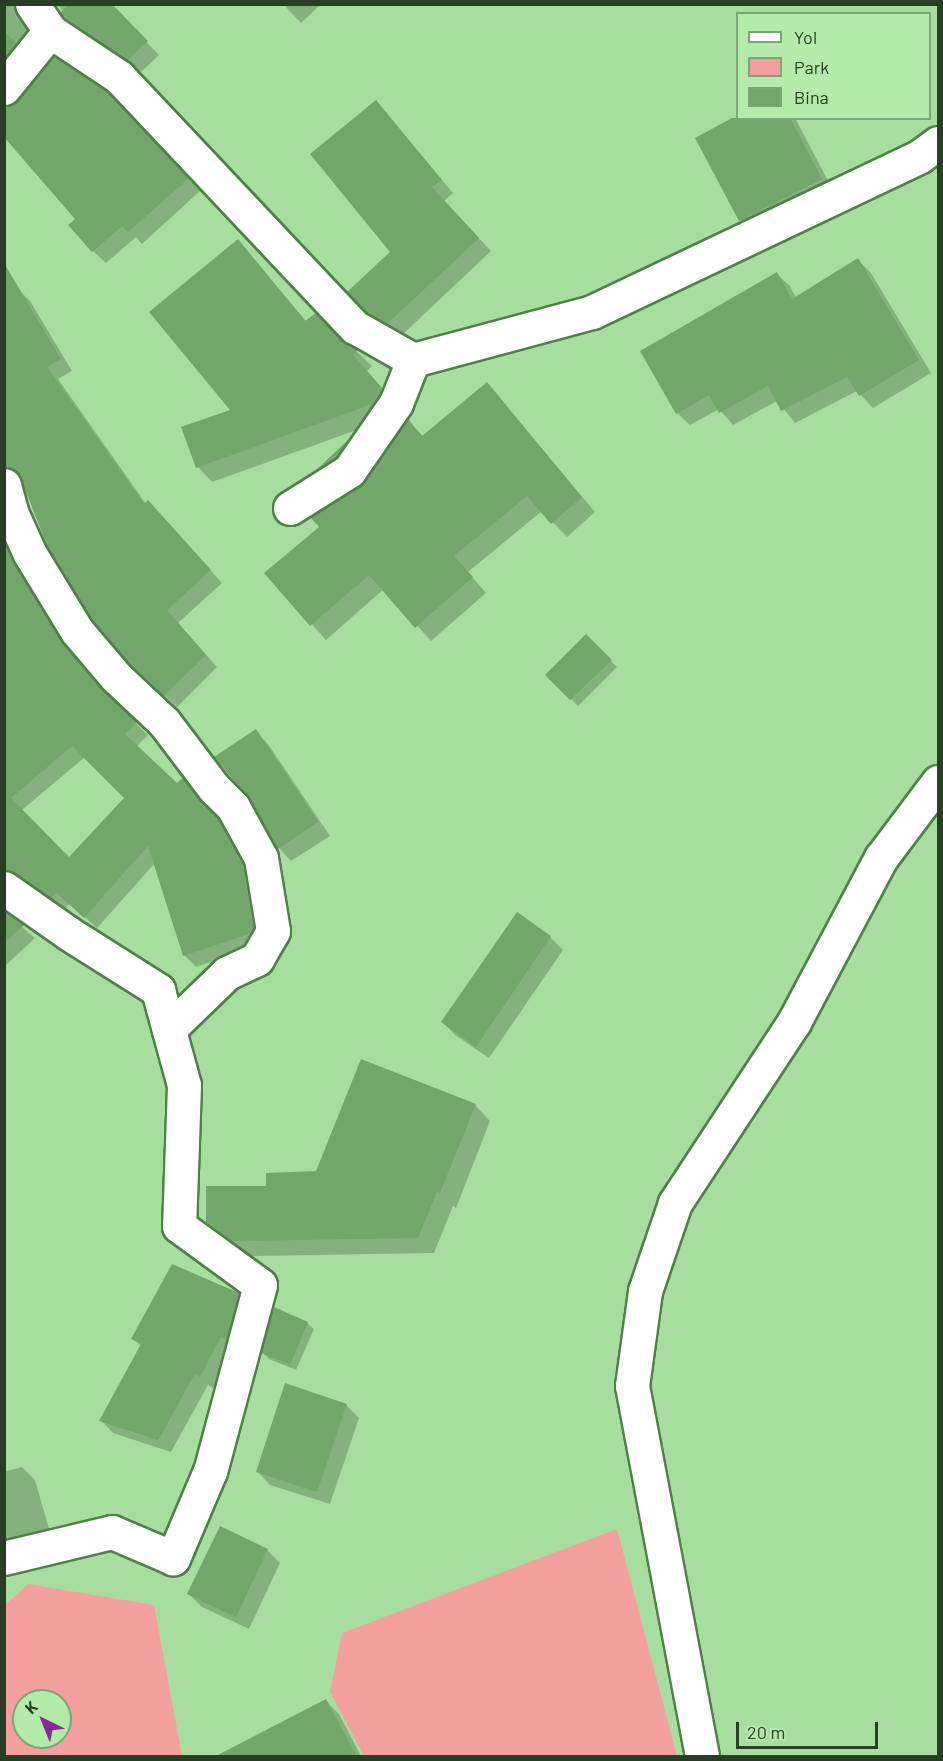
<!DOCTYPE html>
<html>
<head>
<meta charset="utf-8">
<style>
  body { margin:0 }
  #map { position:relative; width:943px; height:1761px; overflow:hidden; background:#a7de9f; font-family:Barlow,sans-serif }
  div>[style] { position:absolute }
  .green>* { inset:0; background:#f4a09e }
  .shadow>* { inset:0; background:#0003 }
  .building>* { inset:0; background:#72a66a }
  .roads { filter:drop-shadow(2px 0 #4e8147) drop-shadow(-2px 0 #4e8147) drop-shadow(0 2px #4e8147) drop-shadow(0 -2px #4e8147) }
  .minor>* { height:33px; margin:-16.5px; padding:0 16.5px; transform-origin:16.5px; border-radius:16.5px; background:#fff }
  span { translate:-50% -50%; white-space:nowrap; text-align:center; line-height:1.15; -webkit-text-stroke:4.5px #b4ebab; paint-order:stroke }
  .frame { position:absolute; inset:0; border:6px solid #283e24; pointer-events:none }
  .legend { position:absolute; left:736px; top:12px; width:195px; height:108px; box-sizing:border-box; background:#b4ebab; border:2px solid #7ca675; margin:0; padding:8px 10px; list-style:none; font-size:18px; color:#283e24 }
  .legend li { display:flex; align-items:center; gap:12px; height:30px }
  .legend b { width:30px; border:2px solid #7ca675 }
  .north { position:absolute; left:12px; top:1689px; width:60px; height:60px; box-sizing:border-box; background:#b4ebab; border:2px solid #7ca675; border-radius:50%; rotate:317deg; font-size:16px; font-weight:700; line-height:24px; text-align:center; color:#283e24 }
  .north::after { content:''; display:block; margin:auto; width:21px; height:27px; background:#862b96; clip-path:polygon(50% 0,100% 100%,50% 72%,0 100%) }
  .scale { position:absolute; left:736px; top:1722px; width:142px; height:27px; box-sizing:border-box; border:3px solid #283e24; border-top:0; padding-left:8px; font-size:18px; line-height:21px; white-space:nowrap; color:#283e24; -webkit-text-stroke:4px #b4ebab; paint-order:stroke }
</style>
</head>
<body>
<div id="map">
  <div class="green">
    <div style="clip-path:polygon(617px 1529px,677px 1756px,364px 1756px,330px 1692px,342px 1633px)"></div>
    <div style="clip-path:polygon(evenodd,28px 1584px,154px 1605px,182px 1756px,5px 1756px,5px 1605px,28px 1584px,24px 1701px,60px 1701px,60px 1737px,24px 1737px,24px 1701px)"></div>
  </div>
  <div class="shadow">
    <div style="clip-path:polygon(4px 4px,31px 4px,38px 43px,4px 85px)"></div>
    <div style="clip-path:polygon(57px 4px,110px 4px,159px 55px,141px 72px,78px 30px)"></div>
    <div style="clip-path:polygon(283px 4px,321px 4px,301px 23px)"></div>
    <div style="clip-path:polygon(54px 58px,119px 106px,200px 191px,142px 244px,136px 237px,106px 263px,93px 251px,12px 107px)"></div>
    <div style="clip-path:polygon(376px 102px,453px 193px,444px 201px,491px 251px,401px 336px,381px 325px,368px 311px,392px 252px)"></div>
    <div style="clip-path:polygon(738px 117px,795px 118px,834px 192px,753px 233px,740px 220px,697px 139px)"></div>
    <div style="clip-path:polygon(238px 241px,307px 322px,357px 352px,372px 366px,367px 371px,396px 404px,387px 419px,212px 482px,198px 467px,232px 410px)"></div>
    <div style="clip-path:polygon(858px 260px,871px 273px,931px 373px,873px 408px,857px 391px,795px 423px,777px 401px,733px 425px,719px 409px,690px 425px,677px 413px,777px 274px,790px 286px,796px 298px)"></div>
    <div style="clip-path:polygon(4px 281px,18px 289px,30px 301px,72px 371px,58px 379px,146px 504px,160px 514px,222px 583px,178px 623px,217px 667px,177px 707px,144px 676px,22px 479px,12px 478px,4px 482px)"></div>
    <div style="clip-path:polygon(487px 384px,595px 512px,567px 537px,542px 511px,468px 572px,486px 593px,431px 641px,384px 589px,326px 640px,266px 573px,321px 527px,365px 483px,408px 421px,424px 437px)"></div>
    <div style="clip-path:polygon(347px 443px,359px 455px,331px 481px,319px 469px)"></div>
    <div style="clip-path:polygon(evenodd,4px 530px,25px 575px,73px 655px,111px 700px,148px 735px,136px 747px,177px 785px,195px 792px,230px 832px,255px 878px,261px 946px,196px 967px,184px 955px,155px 863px,97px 928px,70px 904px,64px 909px,28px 884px,18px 881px,4px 886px,4px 530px,85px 757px,126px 798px,70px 859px,22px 810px,85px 757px)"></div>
    <div style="clip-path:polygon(586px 636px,617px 667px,578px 706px,547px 675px)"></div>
    <div style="clip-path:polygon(255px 731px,268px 744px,330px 836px,291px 861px,279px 848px)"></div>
    <div style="clip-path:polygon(4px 912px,35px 938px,4px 967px)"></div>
    <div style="clip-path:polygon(517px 914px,550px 937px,563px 950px,489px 1058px,455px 1035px,443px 1022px)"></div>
    <div style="clip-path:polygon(475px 1105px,490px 1121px,456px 1208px,453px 1206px,434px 1253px,249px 1256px,207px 1222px,268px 1187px,317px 1173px)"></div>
    <div style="clip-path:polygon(238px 1294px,251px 1307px,235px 1349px,213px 1388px,208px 1385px,171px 1452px,113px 1433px,101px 1420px,141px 1346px,133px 1338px)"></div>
    <div style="clip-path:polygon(307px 1323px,314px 1329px,296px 1370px,269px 1359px,263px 1353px)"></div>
    <div style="clip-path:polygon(346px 1405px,359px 1418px,330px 1504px,270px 1485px,258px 1472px)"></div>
    <div style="clip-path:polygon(22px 1467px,35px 1480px,53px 1543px,4px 1553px,4px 1472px)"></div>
    <div style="clip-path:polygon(267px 1550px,280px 1563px,249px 1629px,202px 1607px,189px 1594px)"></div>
    <div style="clip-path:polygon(326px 1701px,339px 1714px,361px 1756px,251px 1756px,244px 1744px)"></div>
  </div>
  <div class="building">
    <div style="clip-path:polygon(69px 4px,112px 4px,148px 41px,128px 60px,64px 17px,60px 13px)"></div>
    <div style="clip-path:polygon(4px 31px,16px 43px,4px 58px)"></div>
    <div style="clip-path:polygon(54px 56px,107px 91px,189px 178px,128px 232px,122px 226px,92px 252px,68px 225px,75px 219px,4px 137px,4px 106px,19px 100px)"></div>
    <div style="clip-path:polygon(376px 100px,442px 180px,432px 187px,479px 238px,387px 324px,367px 312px,347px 292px,390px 252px,310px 154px)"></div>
    <div style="clip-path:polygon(732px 118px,790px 118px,822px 179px,739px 221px,695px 138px)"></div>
    <div style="clip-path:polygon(238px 239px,305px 321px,316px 313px,342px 340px,358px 350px,353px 355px,382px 388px,372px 404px,196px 468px,181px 427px,230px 410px,149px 312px)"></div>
    <div style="clip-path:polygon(858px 258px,919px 360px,859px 396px,847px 377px,781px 411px,768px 386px,719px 413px,709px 395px,676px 414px,640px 351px,777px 272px,792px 299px)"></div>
    <div style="clip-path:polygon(4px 263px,61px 359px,47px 367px,144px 504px,148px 500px,211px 570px,167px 610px,206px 655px,164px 696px,130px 664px,92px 620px,47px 545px,18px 472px,4px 467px)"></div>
    <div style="clip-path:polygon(487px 382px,582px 497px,551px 524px,527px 496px,454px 556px,473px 577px,415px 628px,369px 575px,310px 626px,264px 573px,319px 527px,310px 517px,364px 482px,408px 419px,422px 436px)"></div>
    <div style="clip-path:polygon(347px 441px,336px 457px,317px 469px)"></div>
    <div style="clip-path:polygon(evenodd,4px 543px,14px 564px,63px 643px,102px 689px,137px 722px,125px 734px,177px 783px,183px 778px,218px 818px,243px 864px,253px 927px,249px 934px,183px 956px,148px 846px,84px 918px,57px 893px,51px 898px,15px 873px,4px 869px,4px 543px,72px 746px,124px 798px,69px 857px,11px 798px,72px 746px)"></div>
    <div style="clip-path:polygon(586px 634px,612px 660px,570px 700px,545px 675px)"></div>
    <div style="clip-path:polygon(256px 729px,318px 822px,278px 849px,249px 798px,214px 757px)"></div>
    <div style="clip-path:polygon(4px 911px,24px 925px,4px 943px)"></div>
    <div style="clip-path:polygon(517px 912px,551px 936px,476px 1047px,441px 1022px)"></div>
    <div style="clip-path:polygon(361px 1059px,476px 1104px,440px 1193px,437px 1192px,418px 1238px,232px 1241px,206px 1222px,206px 1186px,266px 1186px,266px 1173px,316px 1171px)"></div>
    <div style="clip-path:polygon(172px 1264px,239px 1293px,226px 1339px,221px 1337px,200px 1377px,195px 1374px,158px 1440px,99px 1421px,141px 1344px,131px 1339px)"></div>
    <div style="clip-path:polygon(274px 1307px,308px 1322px,290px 1365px,261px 1353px)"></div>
    <div style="clip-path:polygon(285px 1383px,347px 1404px,317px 1492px,256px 1472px)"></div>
    <div style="clip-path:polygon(220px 1526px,268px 1549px,236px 1617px,187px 1594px)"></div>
    <div style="clip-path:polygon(326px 1699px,357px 1756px,216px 1756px)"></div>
  </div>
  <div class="roads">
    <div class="minor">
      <div style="left:32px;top:4px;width:32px;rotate:56deg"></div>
      <div style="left:50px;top:31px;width:83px;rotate:33.7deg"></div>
      <div style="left:119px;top:77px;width:344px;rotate:46.7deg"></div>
      <div style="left:355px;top:327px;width:67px;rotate:29.6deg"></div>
      <div style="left:413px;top:360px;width:185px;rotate:-15deg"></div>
      <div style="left:592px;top:312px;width:363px;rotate:-25.4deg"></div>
      <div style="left:920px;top:156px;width:22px;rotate:-36deg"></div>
      <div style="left:4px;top:88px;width:73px;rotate:-51.1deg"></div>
      <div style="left:4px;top:485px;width:28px;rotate:75deg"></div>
      <div style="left:11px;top:512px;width:46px;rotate:65.7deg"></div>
      <div style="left:30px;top:554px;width:90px;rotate:58.6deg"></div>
      <div style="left:77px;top:631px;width:60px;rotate:49.7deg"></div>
      <div style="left:116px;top:677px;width:66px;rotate:43.2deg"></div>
      <div style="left:164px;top:722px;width:83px;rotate:52.9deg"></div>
      <div style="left:214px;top:788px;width:27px;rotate:45deg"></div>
      <div style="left:233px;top:807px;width:58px;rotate:61.2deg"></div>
      <div style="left:261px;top:858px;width:74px;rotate:80.7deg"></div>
      <div style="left:273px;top:931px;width:32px;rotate:120deg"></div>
      <div style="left:257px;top:959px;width:33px;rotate:155deg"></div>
      <div style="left:227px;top:973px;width:81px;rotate:136deg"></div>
      <div style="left:290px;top:508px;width:70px;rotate:-32.1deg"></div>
      <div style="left:349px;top:471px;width:83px;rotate:-55.3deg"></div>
      <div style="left:396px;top:403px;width:46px;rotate:-68.4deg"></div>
      <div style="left:4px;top:888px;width:78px;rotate:35.1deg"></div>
      <div style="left:68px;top:933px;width:107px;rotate:32.3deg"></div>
      <div style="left:158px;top:990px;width:98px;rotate:74.7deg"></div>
      <div style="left:184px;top:1085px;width:141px;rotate:92deg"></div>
      <div style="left:179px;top:1226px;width:100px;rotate:36.1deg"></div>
      <div style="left:260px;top:1285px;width:193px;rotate:105deg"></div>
      <div style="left:210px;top:1471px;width:95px;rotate:113deg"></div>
      <div style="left:173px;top:1558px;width:66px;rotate:-156.9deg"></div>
      <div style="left:112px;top:1532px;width:111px;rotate:166.5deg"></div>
      <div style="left:702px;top:1756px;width:377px;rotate:-100.7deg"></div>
      <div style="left:632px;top:1386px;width:96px;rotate:-82.2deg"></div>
      <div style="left:645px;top:1291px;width:93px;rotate:-71.2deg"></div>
      <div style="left:675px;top:1203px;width:217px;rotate:-56.7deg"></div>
      <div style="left:794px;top:1022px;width:186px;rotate:-62.1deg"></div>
      <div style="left:881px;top:858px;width:95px;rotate:-53.1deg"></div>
    </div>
  </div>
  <div class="frame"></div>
  <ul class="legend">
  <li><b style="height:8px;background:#fff"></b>Yol</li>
  <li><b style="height:16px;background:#f4a09e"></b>Park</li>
  <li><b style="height:16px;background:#72a66a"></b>Bina</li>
  </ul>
  <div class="north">K</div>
  <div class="scale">20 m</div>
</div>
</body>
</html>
